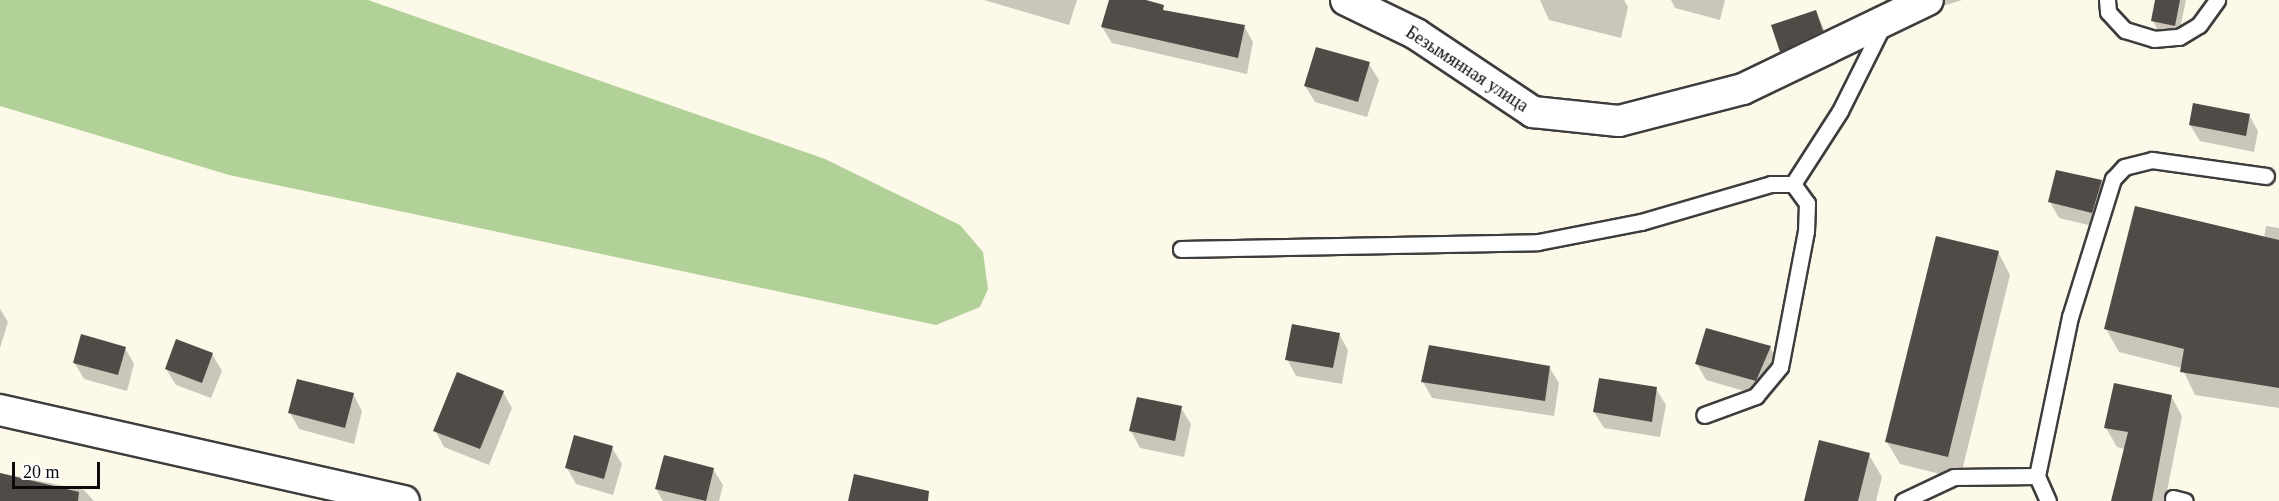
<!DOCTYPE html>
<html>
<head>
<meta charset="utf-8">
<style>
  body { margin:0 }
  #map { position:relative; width:2279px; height:501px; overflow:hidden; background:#fdf9e9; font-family:"Times New Roman",serif }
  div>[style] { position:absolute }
  .forest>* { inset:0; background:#b2d198 }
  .shadow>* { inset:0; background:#0003 }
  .building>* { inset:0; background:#514b47 }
  .roads { filter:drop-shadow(2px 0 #3d3d3d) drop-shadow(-2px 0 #3d3d3d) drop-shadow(0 2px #3d3d3d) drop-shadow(0 -2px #3d3d3d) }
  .service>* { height:15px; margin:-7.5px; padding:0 7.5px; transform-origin:7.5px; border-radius:7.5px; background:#fff }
  .minor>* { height:30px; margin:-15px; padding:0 15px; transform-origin:15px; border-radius:15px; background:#fff }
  span { translate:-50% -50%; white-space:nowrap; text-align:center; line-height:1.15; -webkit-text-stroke:6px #fff; paint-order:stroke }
  .street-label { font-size:18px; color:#0a0a0a }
  .scale { position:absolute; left:12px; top:462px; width:88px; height:27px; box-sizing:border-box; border:3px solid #0a0a0a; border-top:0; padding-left:8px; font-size:18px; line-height:21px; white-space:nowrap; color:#0a0a0a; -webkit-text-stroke:4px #fff; paint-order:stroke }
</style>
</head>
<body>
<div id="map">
  <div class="forest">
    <div style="clip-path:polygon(0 0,368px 0,825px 159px,960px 225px,983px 252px,988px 289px,980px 307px,936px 325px,229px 175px,0 106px)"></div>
  </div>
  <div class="shadow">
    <div style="clip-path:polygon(984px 0,1077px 0,1069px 25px)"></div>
    <div style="clip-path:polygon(1110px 0,1141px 0,1167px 12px,1244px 26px,1253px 42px,1247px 74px,1112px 43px,1102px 27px)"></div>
    <div style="clip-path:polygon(1540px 0,1624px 0,1628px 7px,1621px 38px,1549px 20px)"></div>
    <div style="clip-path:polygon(1671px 0,1725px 0,1720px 20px,1675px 8px)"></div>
    <div style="clip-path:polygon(1884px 0,1962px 0,1918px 14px)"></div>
    <div style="clip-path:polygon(2157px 0,2186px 0,2179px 33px,2157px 29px,2153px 21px)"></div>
    <div style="clip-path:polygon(1816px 11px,1832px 48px,1790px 68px,1773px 26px)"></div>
    <div style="clip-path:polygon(1369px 64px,1379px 80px,1367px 117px,1315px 102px,1305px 86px)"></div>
    <div style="clip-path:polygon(2249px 115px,2258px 131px,2254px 152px,2200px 141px,2190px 125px)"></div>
    <div style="clip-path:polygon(2101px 181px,2111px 198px,2101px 228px,2059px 218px,2050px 202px)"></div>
    <div style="clip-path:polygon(2266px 226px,2279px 228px,2279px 408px,2195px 395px,2182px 368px,2119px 352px,2106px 329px,2264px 238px)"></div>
    <div style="clip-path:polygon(1998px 252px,2010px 275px,1960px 479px,1900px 464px,1887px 442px)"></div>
    <div style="clip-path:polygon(0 309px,8px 322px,0 348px)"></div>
    <div style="clip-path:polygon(1339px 334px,1348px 350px,1342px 384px,1296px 376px,1287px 359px)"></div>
    <div style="clip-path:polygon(1770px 347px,1779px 364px,1765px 397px,1706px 380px,1697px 364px)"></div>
    <div style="clip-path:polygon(125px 348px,134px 364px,127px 391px,84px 379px,74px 362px)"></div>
    <div style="clip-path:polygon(212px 354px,222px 371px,211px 398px,176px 385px,166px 369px)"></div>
    <div style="clip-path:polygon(1549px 367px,1559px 383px,1554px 416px,1432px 398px,1423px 382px)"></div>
    <div style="clip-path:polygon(1656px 389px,1666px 405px,1660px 437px,1604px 428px,1594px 412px)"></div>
    <div style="clip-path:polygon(503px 392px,512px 408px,489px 465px,444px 447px,435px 430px)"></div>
    <div style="clip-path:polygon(353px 394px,362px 411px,354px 444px,299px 429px,290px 413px)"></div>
    <div style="clip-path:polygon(2171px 396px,2182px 416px,2165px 501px,2113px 501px,2125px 449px,2117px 447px,2106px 428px)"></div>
    <div style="clip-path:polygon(1181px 408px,1191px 424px,1184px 457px,1140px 448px,1131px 431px)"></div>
    <div style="clip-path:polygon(612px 448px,622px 464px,613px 495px,576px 484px,567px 468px)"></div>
    <div style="clip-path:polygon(1869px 455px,1882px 477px,1876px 501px,1805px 501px)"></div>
    <div style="clip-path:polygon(713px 469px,723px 485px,719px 501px,663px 501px,656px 489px)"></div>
    <div style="clip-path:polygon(0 473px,84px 490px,94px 501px,0 501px)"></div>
  </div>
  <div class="building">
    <div style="clip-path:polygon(1109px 0,1146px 0,1164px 5px,1163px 10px,1245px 25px,1238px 58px,1101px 27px)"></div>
    <div style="clip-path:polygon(2155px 0,2180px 0,2175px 26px,2151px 21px)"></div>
    <div style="clip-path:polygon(1816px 10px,1823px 31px,1780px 52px,1771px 25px)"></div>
    <div style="clip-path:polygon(1316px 47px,1370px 62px,1358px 102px,1304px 86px)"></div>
    <div style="clip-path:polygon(2193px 103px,2250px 114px,2246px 136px,2189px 125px)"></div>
    <div style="clip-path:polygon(2056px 170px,2102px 180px,2092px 213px,2048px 202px)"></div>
    <div style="clip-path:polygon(2135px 206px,2279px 240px,2279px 388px,2180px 372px,2184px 349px,2104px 329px)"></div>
    <div style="clip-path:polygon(1936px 236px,1999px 251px,1948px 457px,1885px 442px)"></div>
    <div style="clip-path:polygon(1292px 324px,1340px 333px,1333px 368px,1285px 360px)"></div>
    <div style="clip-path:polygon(1706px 328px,1771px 346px,1756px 381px,1695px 364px)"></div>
    <div style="clip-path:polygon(81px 334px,126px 347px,118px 375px,73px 363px)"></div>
    <div style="clip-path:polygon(176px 339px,213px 353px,202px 383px,165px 369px)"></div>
    <div style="clip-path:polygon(1429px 345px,1550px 366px,1545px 401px,1421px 382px)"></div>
    <div style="clip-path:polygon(457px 372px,504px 391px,480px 449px,433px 431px)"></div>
    <div style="clip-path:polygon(1599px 378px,1657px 387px,1652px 422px,1593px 412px)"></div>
    <div style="clip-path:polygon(297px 379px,354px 393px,345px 428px,288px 413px)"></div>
    <div style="clip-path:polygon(2114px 383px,2172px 395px,2152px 501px,2111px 501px,2128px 432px,2104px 428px)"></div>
    <div style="clip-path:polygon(1137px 397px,1182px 406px,1175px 441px,1129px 431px)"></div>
    <div style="clip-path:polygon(574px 435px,613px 446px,604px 479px,565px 468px)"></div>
    <div style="clip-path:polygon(1819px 440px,1870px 453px,1858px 501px,1804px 501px)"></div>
    <div style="clip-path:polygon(664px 455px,714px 468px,706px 501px,655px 489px)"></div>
    <div style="clip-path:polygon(0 473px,79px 492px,78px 501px,0 501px)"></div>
    <div style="clip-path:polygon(854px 474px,929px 491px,928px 501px,848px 501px)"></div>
  </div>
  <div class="roads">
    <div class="service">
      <div style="left:2107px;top:0;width:12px;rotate:85deg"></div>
      <div style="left:2108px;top:12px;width:25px;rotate:47deg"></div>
      <div style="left:2125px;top:30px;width:30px;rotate:17deg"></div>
      <div style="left:2154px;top:39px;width:25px;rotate:-5deg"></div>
      <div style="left:2179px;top:37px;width:23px;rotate:-31deg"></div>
      <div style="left:2199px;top:25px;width:31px;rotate:-54deg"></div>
      <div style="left:1793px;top:184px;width:87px;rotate:-57.2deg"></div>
      <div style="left:1840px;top:111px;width:96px;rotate:-63.4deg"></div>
      <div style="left:1181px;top:249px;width:357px;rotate:-1.1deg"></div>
      <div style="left:1538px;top:242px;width:105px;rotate:-11deg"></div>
      <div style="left:1641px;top:222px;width:135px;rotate:-16.3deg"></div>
      <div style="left:1771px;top:184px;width:22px"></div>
      <div style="left:1793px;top:184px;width:24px;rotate:54deg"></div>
      <div style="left:1807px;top:203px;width:28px;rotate:92deg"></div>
      <div style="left:1806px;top:231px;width:138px;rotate:100.8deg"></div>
      <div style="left:1780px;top:367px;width:38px;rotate:130deg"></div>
      <div style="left:1756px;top:396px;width:55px;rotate:159.9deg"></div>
      <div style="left:2173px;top:498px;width:12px;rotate:14deg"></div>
      <div style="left:1903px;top:501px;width:56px;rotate:-25.2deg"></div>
      <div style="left:1954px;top:477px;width:83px;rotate:-0.7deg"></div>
      <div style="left:2048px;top:501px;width:27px;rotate:-114deg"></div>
      <div style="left:2037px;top:476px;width:162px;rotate:-78.3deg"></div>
      <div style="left:2070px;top:317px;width:145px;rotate:-72.7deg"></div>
      <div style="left:2113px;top:179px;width:16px;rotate:-47deg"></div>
      <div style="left:2124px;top:167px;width:29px;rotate:-14deg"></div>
      <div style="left:2152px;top:160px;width:115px;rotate:8deg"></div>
    </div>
    <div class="minor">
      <div style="left:1346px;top:0;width:78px;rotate:25.9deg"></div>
      <div style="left:1416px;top:34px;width:141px;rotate:33.7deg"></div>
      <div style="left:1533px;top:112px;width:86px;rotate:6deg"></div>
      <div style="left:1619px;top:121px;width:128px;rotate:-14.5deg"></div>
      <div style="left:1743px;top:89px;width:205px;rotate:-25.7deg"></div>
      <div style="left:0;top:410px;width:414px;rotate:12.7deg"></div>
    </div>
  </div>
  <div class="street-label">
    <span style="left:1467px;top:69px;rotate:33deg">Безымянная улица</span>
  </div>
  <div class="scale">20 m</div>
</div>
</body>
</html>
